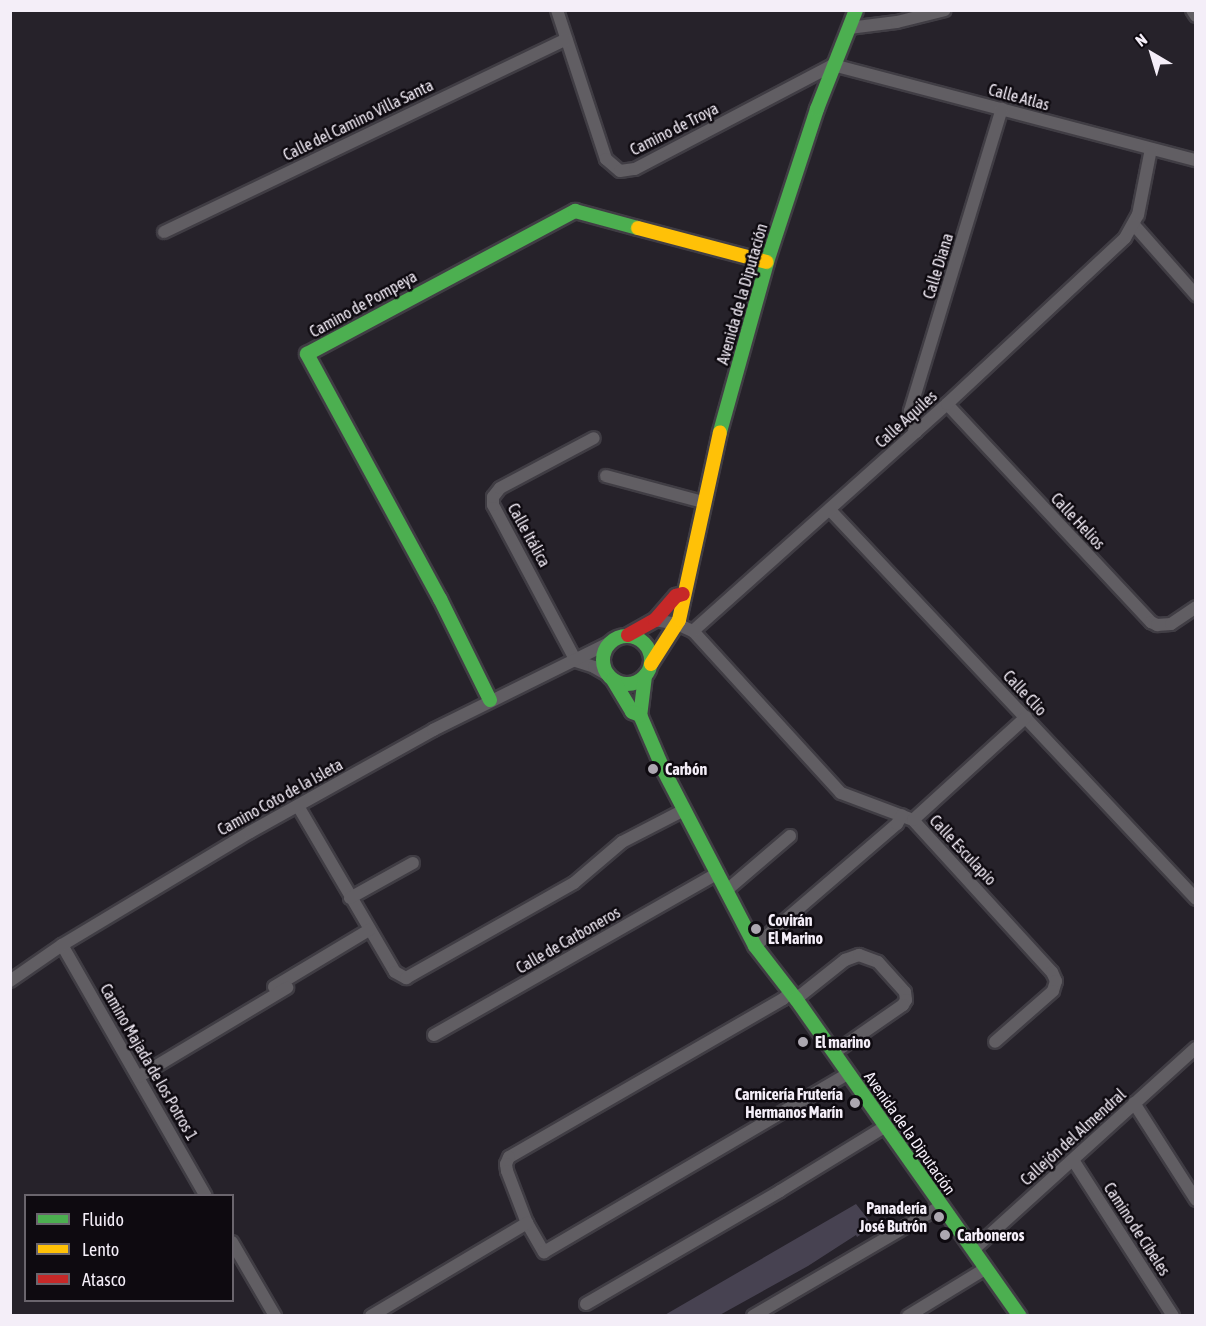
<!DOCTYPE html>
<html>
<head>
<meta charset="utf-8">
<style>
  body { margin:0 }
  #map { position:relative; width:1206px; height:1326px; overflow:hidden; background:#26222a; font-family:"Asap Condensed",sans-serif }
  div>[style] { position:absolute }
  .building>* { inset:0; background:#474251 }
  .roads { filter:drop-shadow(2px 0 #403d44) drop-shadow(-2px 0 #403d44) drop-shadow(0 2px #403d44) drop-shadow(0 -2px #403d44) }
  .street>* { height:12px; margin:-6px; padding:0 6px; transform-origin:6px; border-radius:6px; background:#615e63 }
  .fast>* { height:14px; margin:-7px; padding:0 7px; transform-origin:7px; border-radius:7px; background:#4caf50 }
  .fast>.ring { margin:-7px; padding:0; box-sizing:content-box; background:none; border:14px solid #4caf50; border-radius:50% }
  .slow>* { height:14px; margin:-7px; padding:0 7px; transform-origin:7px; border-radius:7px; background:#ffc107 }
  .jam>* { height:14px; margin:-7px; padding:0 7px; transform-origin:7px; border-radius:7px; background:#c62828 }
  .dots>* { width:16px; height:16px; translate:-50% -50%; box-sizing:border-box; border:3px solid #0e0a10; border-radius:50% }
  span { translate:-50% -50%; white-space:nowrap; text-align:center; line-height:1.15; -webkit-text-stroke:5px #0e0a10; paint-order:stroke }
  .street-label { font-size:16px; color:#f4eef8 }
  .poi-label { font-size:16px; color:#f4eef8; font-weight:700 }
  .left { translate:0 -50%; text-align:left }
  .right { translate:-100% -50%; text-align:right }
  .frame { position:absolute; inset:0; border:12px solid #f4eef8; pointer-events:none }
  .legend { position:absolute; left:24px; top:1194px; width:210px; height:108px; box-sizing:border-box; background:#0e0a10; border:2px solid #6a656d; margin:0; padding:8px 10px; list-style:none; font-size:18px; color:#f4eef8 }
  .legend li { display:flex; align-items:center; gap:12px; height:30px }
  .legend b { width:30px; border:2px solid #6a656d }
  .north { position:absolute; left:1122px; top:24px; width:60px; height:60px; -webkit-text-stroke:4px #0e0a10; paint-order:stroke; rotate:322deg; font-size:16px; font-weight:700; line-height:24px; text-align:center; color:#f4eef8 }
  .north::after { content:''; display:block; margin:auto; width:21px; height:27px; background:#f4eef8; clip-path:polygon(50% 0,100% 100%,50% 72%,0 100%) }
</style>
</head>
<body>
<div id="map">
  <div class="building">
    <div style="clip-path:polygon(856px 1204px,871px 1223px,864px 1227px,866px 1231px,857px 1237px,856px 1235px,808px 1266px,718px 1316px,663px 1316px)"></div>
  </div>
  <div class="roads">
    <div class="street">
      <div style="left:557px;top:10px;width:157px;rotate:71.8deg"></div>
      <div style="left:606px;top:159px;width:18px;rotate:41deg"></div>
      <div style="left:620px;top:171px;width:15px;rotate:-8deg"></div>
      <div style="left:635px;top:169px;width:224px;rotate:-27.7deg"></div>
      <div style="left:833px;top:65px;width:375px;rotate:14.7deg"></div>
      <div style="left:1192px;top:10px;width:7px;rotate:56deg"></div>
      <div style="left:849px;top:28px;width:48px;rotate:-7.1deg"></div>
      <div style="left:897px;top:22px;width:49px;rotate:-14deg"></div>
      <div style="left:1134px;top:225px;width:94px;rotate:48.5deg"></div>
      <div style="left:164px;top:232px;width:446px;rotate:-25.6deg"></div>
      <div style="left:947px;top:404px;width:299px;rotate:46.9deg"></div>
      <div style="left:1151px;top:622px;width:7px;rotate:27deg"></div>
      <div style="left:1157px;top:625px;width:14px;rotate:-4deg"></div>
      <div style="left:1171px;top:624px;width:30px;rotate:-34deg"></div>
      <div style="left:916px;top:432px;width:13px;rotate:-119deg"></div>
      <div style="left:910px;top:421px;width:10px;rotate:-90deg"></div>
      <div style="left:910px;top:411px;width:316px;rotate:-73.1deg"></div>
      <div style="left:606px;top:476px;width:100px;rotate:15deg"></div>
      <div style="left:830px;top:510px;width:534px;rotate:46.74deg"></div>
      <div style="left:655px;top:620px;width:22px;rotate:10deg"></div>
      <div style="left:677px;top:624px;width:17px;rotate:24deg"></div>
      <div style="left:693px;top:631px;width:219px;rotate:47.6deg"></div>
      <div style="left:841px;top:793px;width:77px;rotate:20.6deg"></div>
      <div style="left:913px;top:820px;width:206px;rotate:47.6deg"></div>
      <div style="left:1052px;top:972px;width:10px;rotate:66deg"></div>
      <div style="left:1056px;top:981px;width:10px;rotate:107deg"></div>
      <div style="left:1053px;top:991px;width:77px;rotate:138.7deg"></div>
      <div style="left:693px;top:631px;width:341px;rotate:-41.8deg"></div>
      <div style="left:947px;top:404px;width:243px;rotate:-43deg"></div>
      <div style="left:1125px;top:238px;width:26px;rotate:-61deg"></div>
      <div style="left:1138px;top:215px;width:67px;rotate:-78.9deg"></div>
      <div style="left:576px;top:661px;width:177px;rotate:-118deg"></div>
      <div style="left:493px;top:505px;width:8px;rotate:-90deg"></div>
      <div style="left:493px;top:497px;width:11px;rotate:-52deg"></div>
      <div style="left:500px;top:488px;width:106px;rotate:-28deg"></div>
      <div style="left:576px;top:661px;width:19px;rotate:18deg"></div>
      <div style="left:594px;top:667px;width:16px;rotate:30deg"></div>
      <div style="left:298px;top:806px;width:192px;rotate:59.7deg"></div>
      <div style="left:395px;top:972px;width:13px;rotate:29deg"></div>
      <div style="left:406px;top:978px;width:193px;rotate:-29.5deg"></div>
      <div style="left:574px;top:883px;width:63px;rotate:-40.5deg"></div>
      <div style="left:622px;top:842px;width:70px;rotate:-27.3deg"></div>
      <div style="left:913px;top:820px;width:153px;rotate:-42.3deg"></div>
      <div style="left:727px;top:890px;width:83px;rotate:-40.6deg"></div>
      <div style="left:350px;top:898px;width:72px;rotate:-29.1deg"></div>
      <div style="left:62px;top:945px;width:289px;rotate:60.2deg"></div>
      <div style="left:755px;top:946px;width:187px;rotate:-40.7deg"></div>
      <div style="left:897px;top:824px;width:10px;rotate:-61deg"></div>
      <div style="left:10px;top:981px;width:63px;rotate:-34.7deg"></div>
      <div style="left:62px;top:945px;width:219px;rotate:-31deg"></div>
      <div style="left:250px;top:832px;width:210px;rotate:-29.1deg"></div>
      <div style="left:433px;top:730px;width:196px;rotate:-26.3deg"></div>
      <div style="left:274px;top:987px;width:111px;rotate:-31deg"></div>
      <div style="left:791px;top:992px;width:11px;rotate:139deg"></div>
      <div style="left:783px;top:999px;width:316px;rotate:150deg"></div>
      <div style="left:509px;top:1157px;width:8px;rotate:113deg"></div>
      <div style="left:506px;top:1164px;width:7px;rotate:82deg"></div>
      <div style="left:507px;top:1171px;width:56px;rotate:69deg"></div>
      <div style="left:527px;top:1223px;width:34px;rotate:60deg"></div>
      <div style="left:544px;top:1252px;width:352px;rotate:-30.4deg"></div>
      <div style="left:796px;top:999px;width:63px;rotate:-38.5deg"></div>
      <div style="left:845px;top:960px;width:15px;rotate:-20deg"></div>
      <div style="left:859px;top:955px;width:20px;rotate:20deg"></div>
      <div style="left:878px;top:962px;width:40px;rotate:48deg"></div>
      <div style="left:905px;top:992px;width:8px;rotate:83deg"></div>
      <div style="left:906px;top:1000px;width:6px;rotate:121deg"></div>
      <div style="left:903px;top:1005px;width:84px;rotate:145.2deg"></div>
      <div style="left:434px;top:1035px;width:327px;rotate:-29.7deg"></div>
      <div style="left:138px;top:1077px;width:174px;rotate:-30.9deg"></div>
      <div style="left:1134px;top:1103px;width:115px;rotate:57.4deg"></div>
      <div style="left:1073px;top:1160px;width:185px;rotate:57.3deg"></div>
      <div style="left:232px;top:1242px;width:86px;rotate:59.8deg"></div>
      <div style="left:973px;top:1250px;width:301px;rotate:-42.2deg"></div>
      <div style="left:586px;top:1304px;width:225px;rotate:-30.2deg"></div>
      <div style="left:780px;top:1191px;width:124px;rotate:-31.5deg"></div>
      <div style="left:371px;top:1316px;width:182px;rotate:-30.8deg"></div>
      <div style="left:753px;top:1316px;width:218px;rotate:-30.3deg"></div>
      <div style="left:908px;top:1316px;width:90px;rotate:-31.4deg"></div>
    </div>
    <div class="fast">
      <div style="left:720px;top:432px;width:176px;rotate:-74.5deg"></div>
      <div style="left:767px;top:262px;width:161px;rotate:-71.9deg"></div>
      <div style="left:817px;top:109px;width:106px;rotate:-68.5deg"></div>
      <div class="ring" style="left:603px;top:636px;width:34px;height:34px"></div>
      <div style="left:645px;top:676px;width:39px;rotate:97deg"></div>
      <div style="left:640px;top:715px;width:61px;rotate:66.8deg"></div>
      <div style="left:664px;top:771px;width:197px;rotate:62.5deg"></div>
      <div style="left:755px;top:946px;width:67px;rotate:52.3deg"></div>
      <div style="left:796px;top:999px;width:388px;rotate:54.8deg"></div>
      <div style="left:613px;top:680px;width:37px;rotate:59deg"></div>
      <div style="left:632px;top:712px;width:9px;rotate:21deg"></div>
      <div style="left:490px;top:700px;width:113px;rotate:-116.3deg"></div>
      <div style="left:440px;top:599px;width:279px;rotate:-118.5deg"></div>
      <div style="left:307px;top:354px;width:304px;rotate:-28.1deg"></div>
      <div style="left:575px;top:211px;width:65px;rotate:15.1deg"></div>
    </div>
    <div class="slow">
      <div style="left:638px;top:228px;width:133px;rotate:14.8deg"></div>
      <div style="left:651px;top:664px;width:52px;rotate:-57.5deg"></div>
      <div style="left:679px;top:620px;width:192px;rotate:-77.7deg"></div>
    </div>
    <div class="jam">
      <div style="left:628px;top:635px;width:31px;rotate:-29deg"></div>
      <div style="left:655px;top:620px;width:32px;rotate:-49deg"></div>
      <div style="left:676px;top:596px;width:7px;rotate:-16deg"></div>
    </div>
  </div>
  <div class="dots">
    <div style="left:653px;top:769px;background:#aca7b0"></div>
    <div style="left:756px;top:929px;background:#aca7b0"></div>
    <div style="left:803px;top:1042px;background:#aca7b0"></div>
    <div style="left:855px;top:1103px;background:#aca7b0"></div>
    <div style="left:939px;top:1217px;background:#aca7b0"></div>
    <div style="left:945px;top:1235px;background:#aca7b0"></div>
  </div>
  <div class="street-label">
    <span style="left:1019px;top:97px;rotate:15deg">Calle Atlas</span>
    <span style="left:358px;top:120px;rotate:-26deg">Calle del Camino Villa Santa</span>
    <span style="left:674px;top:129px;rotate:-27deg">Camino de Troya</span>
    <span style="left:938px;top:266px;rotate:-73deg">Calle Diana</span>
    <span style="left:742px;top:294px;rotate:-74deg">Avenida de la Diputación</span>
    <span style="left:363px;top:304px;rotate:-29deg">Camino de Pompeya</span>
    <span style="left:906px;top:419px;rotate:-42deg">Calle Aquiles</span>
    <span style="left:1078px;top:521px;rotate:47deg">Calle Helios</span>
    <span style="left:529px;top:535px;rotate:61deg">Calle Itálica</span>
    <span style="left:1025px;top:693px;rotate:47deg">Calle Clio</span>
    <span style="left:280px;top:797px;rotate:-29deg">Camino Coto de la Isleta</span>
    <span style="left:963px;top:850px;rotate:47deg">Calle Esculapio</span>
    <span style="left:568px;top:940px;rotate:-30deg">Calle de Carboneros</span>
    <span style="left:149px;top:1062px;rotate:60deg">Camino Majada de los Potros 1</span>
    <span style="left:910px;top:1133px;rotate:55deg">Avenida de la Diputación</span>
    <span style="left:1073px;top:1137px;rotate:-42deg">Callejón del Almendral</span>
    <span style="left:1137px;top:1229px;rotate:57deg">Camino de Cibeles</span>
  </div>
  <div class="poi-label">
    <span class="left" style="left:665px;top:769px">Carbón</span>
    <span class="left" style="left:768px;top:929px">Covirán<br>El Marino</span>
    <span class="left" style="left:815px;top:1042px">El marino</span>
    <span class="right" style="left:843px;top:1103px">Carnicería Frutería<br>Hermanos Marín</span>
    <span class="right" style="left:927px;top:1217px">Panadería<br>José Butrón</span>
    <span class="left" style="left:957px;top:1235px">Carboneros</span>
  </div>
  <div class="frame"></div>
  <ul class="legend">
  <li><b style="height:8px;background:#4caf50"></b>Fluido</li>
  <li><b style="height:8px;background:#ffc107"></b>Lento</li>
  <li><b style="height:8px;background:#c62828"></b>Atasco</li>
  </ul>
  <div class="north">N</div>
</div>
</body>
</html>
